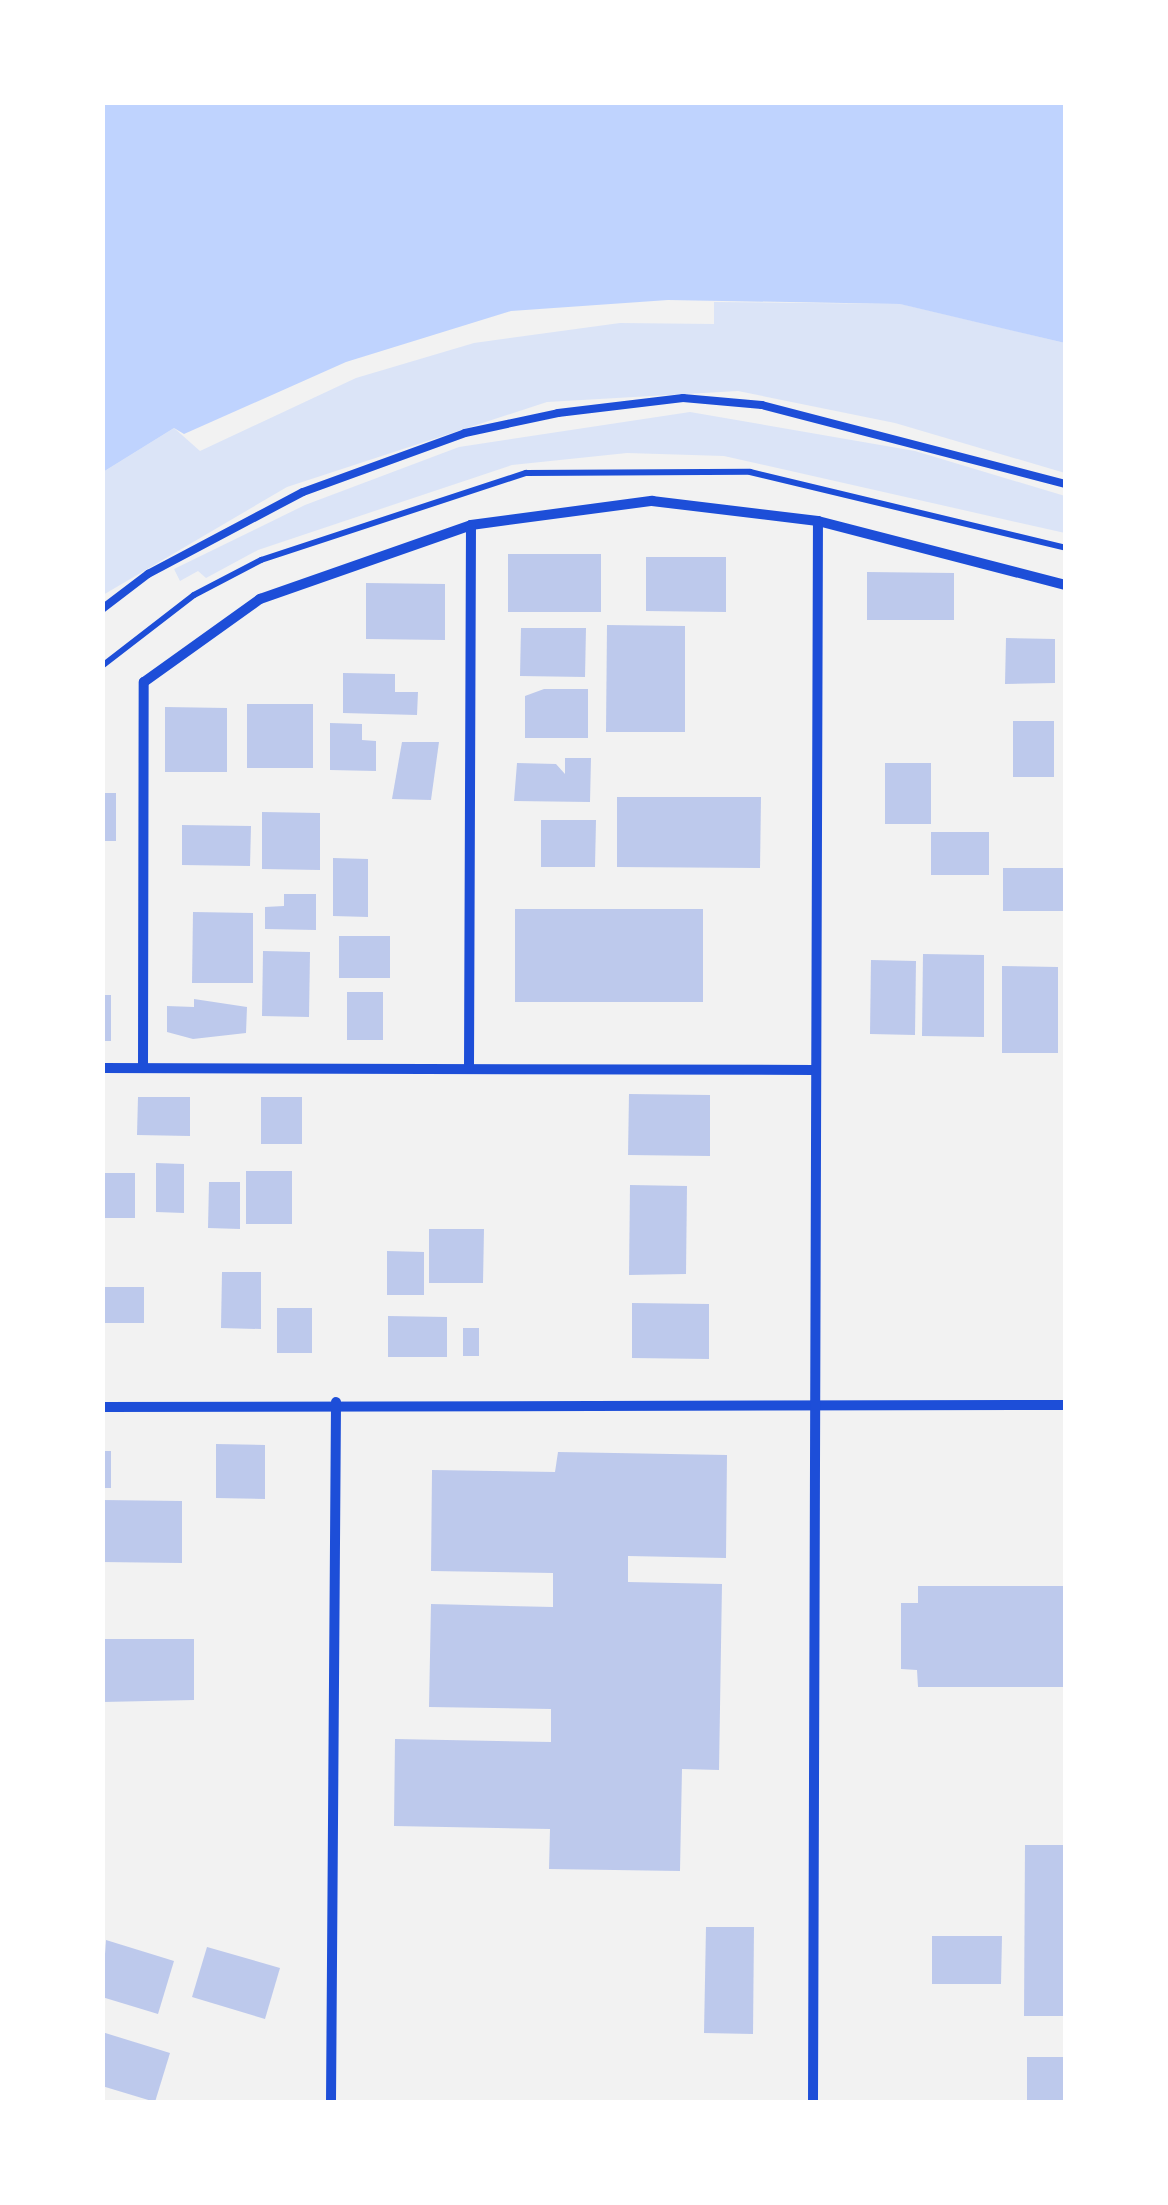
<!DOCTYPE html>
<html>
<head>
<meta charset="utf-8">
<style>
  body { margin:0 }
  #map { position:relative; width:1168px; height:2205px; overflow:hidden; background:#f2f2f2; font-family:Mulish,sans-serif }
  div>[style] { position:absolute }
  .green>* { inset:0; background:#dbe4f7 }
  .water>* { inset:0; background:#bfd3fe }
  .building>* { inset:0; background:#bdc9ec }
  .path>* { height:6px; margin:-3px; padding:0 3px; transform-origin:3px; border-radius:3px; background:#1d4ed8 }
  .service>* { height:8px; margin:-4px; padding:0 4px; transform-origin:4px; border-radius:4px; background:#1d4ed8 }
  .minor>* { height:10px; margin:-5px; padding:0 5px; transform-origin:5px; border-radius:5px; background:#1d4ed8 }
  span { translate:-50% -50%; white-space:nowrap; text-align:center; line-height:1.15; -webkit-text-stroke:9px #fff; paint-order:stroke }
  .frame { position:absolute; inset:0; border:105px solid #fff; pointer-events:none }
</style>
</head>
<body>
<div id="map">
  <div class="green">
    <div style="clip-path:polygon(714px 302px,901px 304px,1065px 343px,1065px 473px,895px 423px,738px 391px,547px 402px,287px 487px,103px 595px,103px 472px,174px 428px,200px 451px,356px 378px,474px 343px,620px 323px,714px 324px)"></div>
    <div style="clip-path:polygon(690px 412px,915px 451px,1065px 496px,1065px 533px,724px 456px,627px 453px,512px 465px,258px 550px,206px 578px,198px 571px,180px 581px,174px 569px,305px 505px,459px 447px)"></div>
  </div>
  <div class="water">
    <div style="clip-path:polygon(103px 102px,1065px 103px,1065px 343px,900px 304px,668px 300px,511px 311px,346px 362px,184px 434px,174px 428px,103px 472px)"></div>
  </div>
  <div class="building">
    <div style="clip-path:polygon(508px 554px,601px 554px,601px 612px,508px 612px)"></div>
    <div style="clip-path:polygon(646px 557px,726px 557px,726px 612px,646px 611px)"></div>
    <div style="clip-path:polygon(867px 572px,954px 573px,954px 620px,867px 620px)"></div>
    <div style="clip-path:polygon(366px 583px,445px 584px,445px 640px,366px 639px)"></div>
    <div style="clip-path:polygon(607px 625px,685px 626px,685px 732px,606px 732px)"></div>
    <div style="clip-path:polygon(521px 628px,586px 628px,585px 677px,520px 676px)"></div>
    <div style="clip-path:polygon(1006px 638px,1055px 639px,1055px 683px,1005px 684px)"></div>
    <div style="clip-path:polygon(343px 673px,395px 674px,395px 692px,418px 692px,417px 715px,343px 713px)"></div>
    <div style="clip-path:polygon(544px 689px,588px 689px,588px 738px,525px 738px,525px 696px)"></div>
    <div style="clip-path:polygon(247px 704px,313px 704px,313px 768px,247px 768px)"></div>
    <div style="clip-path:polygon(165px 707px,227px 708px,227px 772px,165px 772px)"></div>
    <div style="clip-path:polygon(1013px 721px,1054px 721px,1054px 777px,1013px 777px)"></div>
    <div style="clip-path:polygon(330px 723px,362px 724px,362px 740px,376px 741px,376px 771px,330px 770px)"></div>
    <div style="clip-path:polygon(402px 742px,439px 742px,431px 800px,392px 799px)"></div>
    <div style="clip-path:polygon(565px 758px,591px 758px,590px 802px,514px 801px,517px 763px,556px 764px,565px 774px)"></div>
    <div style="clip-path:polygon(885px 763px,931px 763px,931px 824px,885px 824px)"></div>
    <div style="clip-path:polygon(102px 793px,116px 793px,116px 841px,102px 841px)"></div>
    <div style="clip-path:polygon(617px 797px,761px 797px,760px 868px,617px 867px)"></div>
    <div style="clip-path:polygon(262px 812px,320px 813px,320px 870px,262px 869px)"></div>
    <div style="clip-path:polygon(541px 820px,596px 820px,595px 867px,541px 867px)"></div>
    <div style="clip-path:polygon(182px 825px,251px 826px,250px 866px,182px 865px)"></div>
    <div style="clip-path:polygon(931px 832px,989px 832px,989px 875px,931px 875px)"></div>
    <div style="clip-path:polygon(333px 858px,368px 859px,368px 917px,333px 916px)"></div>
    <div style="clip-path:polygon(1003px 868px,1066px 868px,1066px 911px,1003px 911px)"></div>
    <div style="clip-path:polygon(284px 894px,316px 894px,316px 930px,265px 929px,265px 907px,284px 906px)"></div>
    <div style="clip-path:polygon(515px 909px,703px 909px,703px 1002px,515px 1002px)"></div>
    <div style="clip-path:polygon(193px 912px,253px 913px,253px 983px,192px 983px)"></div>
    <div style="clip-path:polygon(339px 936px,390px 936px,390px 978px,339px 978px)"></div>
    <div style="clip-path:polygon(263px 951px,310px 952px,309px 1017px,262px 1016px)"></div>
    <div style="clip-path:polygon(923px 954px,984px 955px,984px 1037px,922px 1036px)"></div>
    <div style="clip-path:polygon(871px 960px,916px 961px,915px 1035px,870px 1034px)"></div>
    <div style="clip-path:polygon(1002px 966px,1058px 967px,1058px 1053px,1002px 1053px)"></div>
    <div style="clip-path:polygon(347px 992px,383px 992px,383px 1040px,347px 1040px)"></div>
    <div style="clip-path:polygon(102px 995px,111px 995px,111px 1041px,102px 1041px)"></div>
    <div style="clip-path:polygon(194px 999px,247px 1007px,246px 1033px,193px 1039px,167px 1032px,167px 1006px,194px 1007px)"></div>
    <div style="clip-path:polygon(629px 1094px,710px 1095px,710px 1156px,628px 1155px)"></div>
    <div style="clip-path:polygon(138px 1097px,190px 1097px,190px 1136px,137px 1135px)"></div>
    <div style="clip-path:polygon(261px 1097px,302px 1097px,302px 1144px,261px 1144px)"></div>
    <div style="clip-path:polygon(156px 1163px,184px 1164px,184px 1213px,156px 1212px)"></div>
    <div style="clip-path:polygon(246px 1171px,292px 1171px,292px 1224px,246px 1224px)"></div>
    <div style="clip-path:polygon(102px 1173px,135px 1173px,135px 1218px,102px 1218px)"></div>
    <div style="clip-path:polygon(209px 1182px,240px 1182px,240px 1229px,208px 1228px)"></div>
    <div style="clip-path:polygon(630px 1185px,687px 1186px,686px 1274px,629px 1275px)"></div>
    <div style="clip-path:polygon(429px 1229px,484px 1229px,483px 1283px,429px 1283px)"></div>
    <div style="clip-path:polygon(387px 1251px,424px 1252px,424px 1295px,387px 1295px)"></div>
    <div style="clip-path:polygon(222px 1272px,261px 1272px,261px 1329px,221px 1328px)"></div>
    <div style="clip-path:polygon(102px 1287px,144px 1287px,144px 1323px,102px 1323px)"></div>
    <div style="clip-path:polygon(632px 1303px,709px 1304px,709px 1359px,632px 1358px)"></div>
    <div style="clip-path:polygon(277px 1308px,312px 1308px,312px 1353px,277px 1353px)"></div>
    <div style="clip-path:polygon(388px 1316px,447px 1317px,447px 1357px,388px 1357px)"></div>
    <div style="clip-path:polygon(463px 1328px,479px 1328px,479px 1356px,463px 1356px)"></div>
    <div style="clip-path:polygon(216px 1444px,265px 1445px,265px 1499px,216px 1498px)"></div>
    <div style="clip-path:polygon(102px 1451px,111px 1451px,111px 1488px,102px 1488px)"></div>
    <div style="clip-path:polygon(558px 1452px,727px 1455px,726px 1558px,628px 1556px,628px 1582px,722px 1584px,719px 1770px,682px 1769px,680px 1871px,549px 1869px,550px 1829px,394px 1826px,395px 1739px,551px 1742px,551px 1709px,429px 1707px,431px 1604px,553px 1607px,553px 1573px,431px 1571px,432px 1470px,555px 1472px)"></div>
    <div style="clip-path:polygon(102px 1500px,182px 1501px,182px 1563px,102px 1562px)"></div>
    <div style="clip-path:polygon(918px 1586px,1066px 1586px,1066px 1687px,918px 1687px,917px 1670px,901px 1669px,901px 1603px,918px 1603px)"></div>
    <div style="clip-path:polygon(103px 1639px,194px 1639px,194px 1700px,103px 1702px)"></div>
    <div style="clip-path:polygon(1025px 1845px,1066px 1845px,1066px 2016px,1024px 2016px)"></div>
    <div style="clip-path:polygon(706px 1927px,754px 1927px,753px 2034px,704px 2033px)"></div>
    <div style="clip-path:polygon(932px 1936px,1002px 1936px,1001px 1984px,932px 1984px)"></div>
    <div style="clip-path:polygon(106px 1940px,174px 1961px,158px 2014px,102px 1997px)"></div>
    <div style="clip-path:polygon(207px 1947px,280px 1968px,265px 2019px,192px 1997px)"></div>
    <div style="clip-path:polygon(102px 2032px,170px 2053px,155px 2102px,102px 2086px)"></div>
    <div style="clip-path:polygon(1027px 2057px,1066px 2057px,1066px 2102px,1027px 2102px)"></div>
  </div>
  <div class="path">
    <div style="left:102px;top:666px;width:116px;rotate:-37.7deg"></div>
    <div style="left:194px;top:595px;width:76px;rotate:-27.6deg"></div>
    <div style="left:261px;top:560px;width:279px;rotate:-18.2deg"></div>
    <div style="left:526px;top:473px;width:224px;rotate:-0.3deg"></div>
    <div style="left:750px;top:472px;width:325px;rotate:13.5deg"></div>
  </div>
  <div class="service">
    <div style="left:102px;top:609px;width:58px;rotate:-37.3deg"></div>
    <div style="left:148px;top:574px;width:175px;rotate:-27.9deg"></div>
    <div style="left:303px;top:492px;width:172px;rotate:-20deg"></div>
    <div style="left:465px;top:433px;width:95px;rotate:-12.1deg"></div>
    <div style="left:558px;top:413px;width:126px;rotate:-6.8deg"></div>
    <div style="left:683px;top:398px;width:79px;rotate:5.1deg"></div>
    <div style="left:762px;top:405px;width:314px;rotate:14.6deg"></div>
  </div>
  <div class="minor">
    <div style="left:102px;top:1068px;width:712px;rotate:0.16deg"></div>
    <div style="left:143px;top:1068px;width:386px;rotate:-89.9deg"></div>
    <div style="left:144px;top:682px;width:143px;rotate:-35.6deg"></div>
    <div style="left:260px;top:599px;width:224px;rotate:-19.3deg"></div>
    <div style="left:471px;top:525px;width:183px;rotate:-7.6deg"></div>
    <div style="left:652px;top:501px;width:167px;rotate:6.9deg"></div>
    <div style="left:818px;top:521px;width:256px;rotate:14.5deg"></div>
    <div style="left:469px;top:1068px;width:543px;rotate:-89.79deg"></div>
    <div style="left:102px;top:1407px;width:964px;rotate:-0.12deg"></div>
    <div style="left:331px;top:2102px;width:700px;rotate:-89.59deg"></div>
    <div style="left:813px;top:2102px;width:1581px;rotate:-89.82deg"></div>
  </div>
  <div class="frame"></div>
</div>
</body>
</html>
